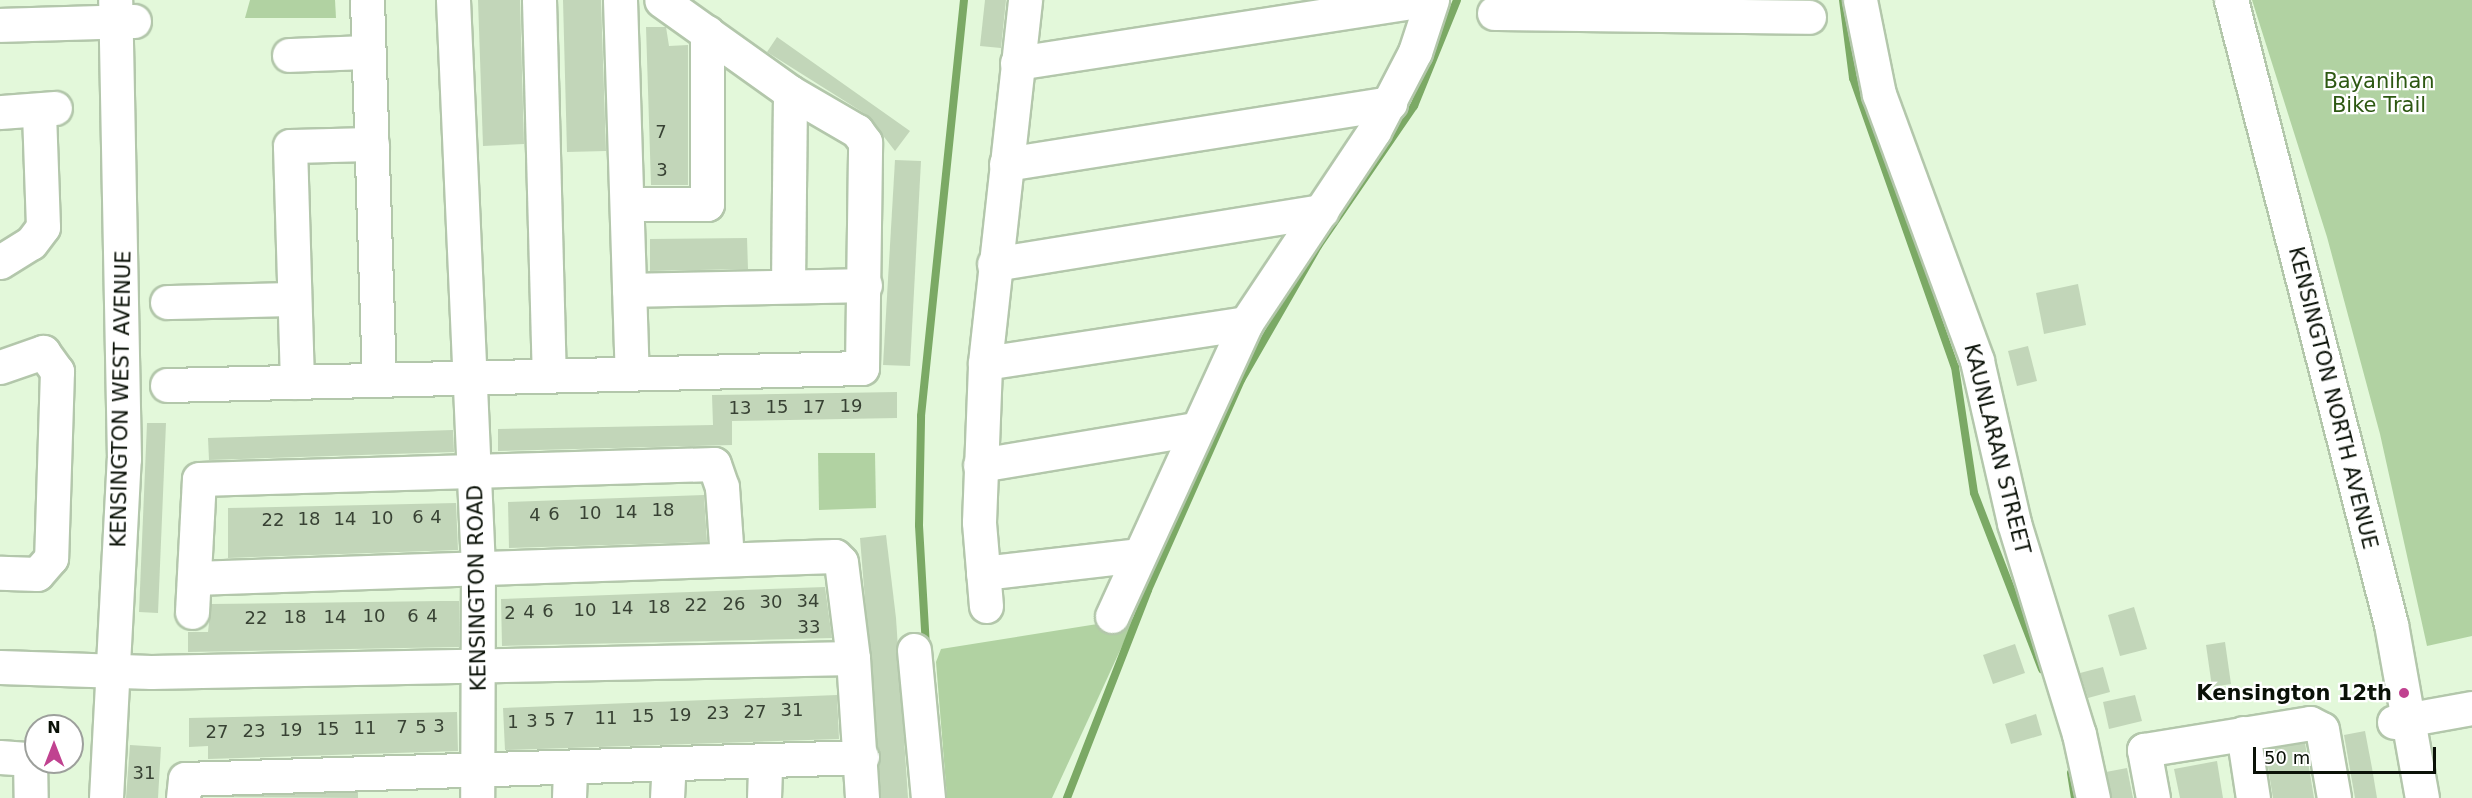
<!DOCTYPE html>
<html>
<head>
<meta charset="utf-8">
<style>
  body { margin:0 }
  #map { position:relative; width:2472px; height:798px; overflow:hidden; background:#e3f8da; font-family:"DejaVu Sans",sans-serif }
  div>[style] { position:absolute }
  .green>* { inset:0; background:#b1d2a2 }
  .stream>* { height:8px; margin:-4px; padding:0 4px; transform-origin:4px; border-radius:4px; background:#7ba965 }
  .building>* { inset:0; background:#c2d6b9 }
  .roads { filter:drop-shadow(2px 0 #b3c7ab) drop-shadow(-2px 0 #b3c7ab) drop-shadow(0 2px #b3c7ab) drop-shadow(0 -2px #b3c7ab) }
  .minor>* { height:33px; margin:-16.5px; padding:0 16.5px; transform-origin:16.5px; border-radius:16.5px; background:#fff }
  .dots>* { width:16px; height:16px; translate:-50% -50%; box-sizing:border-box; border:3px solid #fff; border-radius:50% }
  span { translate:-50% -50%; white-space:nowrap; text-align:center; line-height:1.15; -webkit-text-stroke:4.5px #fff; paint-order:stroke }
  .number-label { font-size:18px; color:#384234 }
  .number-label span { -webkit-text-stroke-width:0 }
  .park-label { font-size:21px; color:#2d5812 }
  .street-label { font-size:21px; color:#0a1107 }
  .poi-label { font-size:21px; color:#0a1107; font-weight:700 }
  .right { translate:-100% -50%; text-align:right }
  .north { position:absolute; left:24px; top:714px; width:60px; height:60px; box-sizing:border-box; background:#fff; border:2px solid #9da09c; border-radius:50%; rotate:0deg; font-size:16px; font-weight:700; line-height:24px; text-align:center; color:#0a1107 }
  .north::after { content:''; display:block; margin:auto; width:21px; height:27px; background:#c04290; clip-path:polygon(50% 0,100% 100%,50% 72%,0 100%) }
  .scale { position:absolute; left:2253px; top:747px; width:183px; height:27px; box-sizing:border-box; border:3px solid #0a1107; border-top:0; padding-left:8px; font-size:18px; line-height:21px; white-space:nowrap; color:#0a1107; -webkit-text-stroke:4px #fff; paint-order:stroke }
</style>
</head>
<body>
<div id="map">
  <div class="green">
    <div style="clip-path:polygon(250px 0,335px 0,336px 18px,245px 18px)"></div>
    <div style="clip-path:polygon(2252px 0,2472px 0,2472px 636px,2427px 646px,2380px 434px,2327px 237px)"></div>
    <div style="clip-path:polygon(818px 453px,875px 453px,876px 508px,819px 510px)"></div>
    <div style="clip-path:polygon(1135px 618px,1052px 798px,947px 798px,936px 662px,941px 649px)"></div>
  </div>
  <div class="stream">
    <div style="left:1843px;top:0;width:79px;rotate:82.7deg"></div>
    <div style="left:1853px;top:78px;width:306px;rotate:70.6deg"></div>
    <div style="left:1955px;top:367px;width:127px;rotate:81.4deg"></div>
    <div style="left:1974px;top:493px;width:189px;rotate:68.9deg"></div>
    <div style="left:926px;top:647px;width:122px;rotate:-93.3deg"></div>
    <div style="left:919px;top:525px;width:109px;rotate:-88.9deg"></div>
    <div style="left:921px;top:416px;width:418px;rotate:-84.1deg"></div>
    <div style="left:2071px;top:773px;width:25px;rotate:81deg"></div>
    <div style="left:1067px;top:798px;width:223px;rotate:-68.7deg"></div>
    <div style="left:1148px;top:590px;width:230px;rotate:-66.1deg"></div>
    <div style="left:1241px;top:380px;width:155px;rotate:-60.1deg"></div>
    <div style="left:1318px;top:246px;width:170px;rotate:-55.6deg"></div>
    <div style="left:1414px;top:106px;width:114px;rotate:-67.9deg"></div>
  </div>
  <div class="building">
    <div style="clip-path:polygon(478px 0,520px 0,524px 144px,483px 146px)"></div>
    <div style="clip-path:polygon(563px 0,601px 0,606px 151px,567px 152px)"></div>
    <div style="clip-path:polygon(985px 0,1006px 0,1001px 48px,980px 46px)"></div>
    <div style="clip-path:polygon(646px 27px,666px 27px,669px 46px,688px 45px,688px 185px,651px 185px)"></div>
    <div style="clip-path:polygon(777px 37px,910px 131px,895px 151px,867px 115px,767px 52px)"></div>
    <div style="clip-path:polygon(895px 160px,921px 161px,910px 366px,883px 365px)"></div>
    <div style="clip-path:polygon(747px 238px,748px 269px,650px 271px,650px 239px)"></div>
    <div style="clip-path:polygon(2078px 284px,2086px 325px,2044px 334px,2036px 293px)"></div>
    <div style="clip-path:polygon(2028px 346px,2037px 381px,2017px 386px,2008px 351px)"></div>
    <div style="clip-path:polygon(897px 392px,897px 418px,732px 421px,732px 445px,498px 451px,498px 429px,713px 425px,712px 395px)"></div>
    <div style="clip-path:polygon(147px 423px,166px 423px,158px 613px,139px 612px)"></div>
    <div style="clip-path:polygon(453px 430px,454px 452px,209px 460px,208px 438px)"></div>
    <div style="clip-path:polygon(704px 495px,707px 542px,509px 548px,508px 502px)"></div>
    <div style="clip-path:polygon(456px 503px,458px 550px,228px 558px,228px 508px)"></div>
    <div style="clip-path:polygon(886px 535px,896px 618px,908px 798px,881px 798px,860px 538px)"></div>
    <div style="clip-path:polygon(825px 587px,832px 638px,502px 646px,501px 599px)"></div>
    <div style="clip-path:polygon(442px 601px,459px 601px,459px 647px,188px 652px,188px 632px,208px 632px,211px 604px)"></div>
    <div style="clip-path:polygon(2134px 607px,2147px 649px,2120px 656px,2108px 615px)"></div>
    <div style="clip-path:polygon(2225px 642px,2231px 684px,2212px 687px,2206px 645px)"></div>
    <div style="clip-path:polygon(2015px 644px,2025px 673px,1993px 684px,1983px 655px)"></div>
    <div style="clip-path:polygon(2103px 667px,2110px 692px,2088px 698px,2080px 673px)"></div>
    <div style="clip-path:polygon(837px 695px,839px 739px,505px 750px,503px 708px)"></div>
    <div style="clip-path:polygon(2135px 695px,2142px 721px,2109px 729px,2103px 702px)"></div>
    <div style="clip-path:polygon(457px 712px,458px 751px,208px 759px,208px 746px,189px 747px,189px 718px)"></div>
    <div style="clip-path:polygon(2036px 714px,2042px 735px,2011px 744px,2005px 724px)"></div>
    <div style="clip-path:polygon(2365px 731px,2372px 768px,2377px 798px,2355px 798px,2344px 735px)"></div>
    <div style="clip-path:polygon(2305px 743px,2314px 798px,2273px 798px,2265px 749px)"></div>
    <div style="clip-path:polygon(130px 745px,161px 747px,158px 798px,126px 798px)"></div>
    <div style="clip-path:polygon(2217px 761px,2223px 798px,2180px 798px,2174px 769px)"></div>
    <div style="clip-path:polygon(2127px 768px,2133px 798px,2111px 798px,2106px 772px)"></div>
    <div style="clip-path:polygon(358px 792px,358px 798px,209px 797px)"></div>
  </div>
  <div class="roads">
    <div class="minor">
      <div style="left:367px;top:0;width:380px;rotate:88.2deg"></div>
      <div style="left:453px;top:0;width:568px;rotate:87.48deg"></div>
      <div style="left:478px;top:567px;width:231px;rotate:90.2deg"></div>
      <div style="left:539px;top:0;width:376px;rotate:88.5deg"></div>
      <div style="left:620px;top:0;width:374px;rotate:88.2deg"></div>
      <div style="left:1860px;top:0;width:96px;rotate:78.6deg"></div>
      <div style="left:1879px;top:94px;width:284px;rotate:69.8deg"></div>
      <div style="left:1977px;top:361px;width:166px;rotate:77.1deg"></div>
      <div style="left:2014px;top:523px;width:221px;rotate:72.9deg"></div>
      <div style="left:2079px;top:734px;width:66px;rotate:77.7deg"></div>
      <div style="left:2231px;top:0;width:644px;rotate:75.62deg"></div>
      <div style="left:2391px;top:624px;width:177px;rotate:79.9deg"></div>
      <div style="left:1494px;top:13px;width:315px;rotate:0.7deg"></div>
      <div style="left:0;top:25px;width:134px;rotate:-1.7deg"></div>
      <div style="left:289px;top:55px;width:79px;rotate:-2.2deg"></div>
      <div style="left:1017px;top:63px;width:411px;rotate:-8.8deg"></div>
      <div style="left:0;top:112px;width:55px;rotate:-4.2deg"></div>
      <div style="left:1006px;top:164px;width:389px;rotate:-9deg"></div>
      <div style="left:627px;top:204px;width:80px"></div>
      <div style="left:707px;top:204px;width:172px;rotate:-90deg"></div>
      <div style="left:0;top:262px;width:36px;rotate:-32deg"></div>
      <div style="left:31px;top:243px;width:20px;rotate:-53deg"></div>
      <div style="left:43px;top:227px;width:117px;rotate:-92deg"></div>
      <div style="left:994px;top:264px;width:332px;rotate:-9.2deg"></div>
      <div style="left:788px;top:286px;width:194px;rotate:-89.4deg"></div>
      <div style="left:629px;top:290px;width:236px;rotate:-1.2deg"></div>
      <div style="left:167px;top:302px;width:127px;rotate:-1.4deg"></div>
      <div style="left:985px;top:363px;width:264px;rotate:-8.7deg"></div>
      <div style="left:0;top:367px;width:46px;rotate:-19.2deg"></div>
      <div style="left:43px;top:352px;width:24px;rotate:54deg"></div>
      <div style="left:57px;top:371px;width:187px;rotate:91.8deg"></div>
      <div style="left:51px;top:558px;width:21px;rotate:131deg"></div>
      <div style="left:37px;top:574px;width:37px;rotate:-178deg"></div>
      <div style="left:297px;top:382px;width:236px;rotate:-91.7deg"></div>
      <div style="left:290px;top:146px;width:82px;rotate:-1.4deg"></div>
      <div style="left:167px;top:385px;width:695px;rotate:-1.4deg"></div>
      <div style="left:862px;top:368px;width:226px;rotate:-89.2deg"></div>
      <div style="left:865px;top:142px;width:14px;rotate:-126deg"></div>
      <div style="left:857px;top:131px;width:78px;rotate:-149.8deg"></div>
      <div style="left:790px;top:92px;width:158px;rotate:-144.5deg"></div>
      <div style="left:980px;top:465px;width:218px;rotate:-9.5deg"></div>
      <div style="left:983px;top:573px;width:156px;rotate:-6.6deg"></div>
      <div style="left:194px;top:578px;width:641px;rotate:-1.97deg"></div>
      <div style="left:835px;top:556px;width:8px;rotate:45deg"></div>
      <div style="left:841px;top:562px;width:97px;rotate:82.9deg"></div>
      <div style="left:853px;top:658px;width:140px;rotate:86.3deg"></div>
      <div style="left:986px;top:606px;width:84px;rotate:-94.8deg"></div>
      <div style="left:979px;top:522px;width:159px;rotate:-87.8deg"></div>
      <div style="left:985px;top:363px;width:365px;rotate:-83.7deg"></div>
      <div style="left:192px;top:612px;width:133px;rotate:-87deg"></div>
      <div style="left:199px;top:479px;width:515px;rotate:-1.67deg"></div>
      <div style="left:714px;top:464px;width:24px;rotate:71deg"></div>
      <div style="left:722px;top:487px;width:72px;rotate:86deg"></div>
      <div style="left:1112px;top:616px;width:322px;rotate:-65.4deg"></div>
      <div style="left:1246px;top:323px;width:231px;rotate:-56.3deg"></div>
      <div style="left:1374px;top:131px;width:89px;rotate:-62.6deg"></div>
      <div style="left:1415px;top:52px;width:55px;rotate:-71.9deg"></div>
      <div style="left:914px;top:650px;width:149px;rotate:84.6deg"></div>
      <div style="left:0;top:667px;width:151px;rotate:1.9deg"></div>
      <div style="left:151px;top:672px;width:702px;rotate:-1.14deg"></div>
      <div style="left:2394px;top:722px;width:79px;rotate:-10.2deg"></div>
      <div style="left:2243px;top:733px;width:66px;rotate:81.3deg"></div>
      <div style="left:0;top:757px;width:30px;rotate:4deg"></div>
      <div style="left:30px;top:759px;width:39px;rotate:89deg"></div>
      <div style="left:106px;top:798px;width:339px;rotate:-87deg"></div>
      <div style="left:124px;top:459px;width:459px;rotate:-91.1deg"></div>
      <div style="left:183px;top:798px;width:19px;rotate:-84deg"></div>
      <div style="left:185px;top:779px;width:677px;rotate:-1.86deg"></div>
      <div style="left:569px;top:798px;width:29px;rotate:-88deg"></div>
      <div style="left:667px;top:798px;width:34px;rotate:-87deg"></div>
      <div style="left:764px;top:798px;width:38px;rotate:-88deg"></div>
      <div style="left:2153px;top:798px;width:49px;rotate:-100.6deg"></div>
      <div style="left:2144px;top:750px;width:168px;rotate:-9.2deg"></div>
      <div style="left:2310px;top:723px;width:13px;rotate:27deg"></div>
      <div style="left:2322px;top:729px;width:70px;rotate:80.1deg"></div>
    </div>
  </div>
  <div class="dots">
    <div style="left:2404px;top:693px;background:#c04290"></div>
  </div>
  <div class="number-label">
    <span style="left:661px;top:132px">7</span>
    <span style="left:662px;top:170px">3</span>
    <span style="left:851px;top:406px">19</span>
    <span style="left:777px;top:407px">15</span>
    <span style="left:814px;top:407px">17</span>
    <span style="left:740px;top:408px">13</span>
    <span style="left:663px;top:510px">18</span>
    <span style="left:626px;top:512px">14</span>
    <span style="left:590px;top:513px">10</span>
    <span style="left:554px;top:514px">6</span>
    <span style="left:535px;top:515px">4</span>
    <span style="left:418px;top:517px">6</span>
    <span style="left:436px;top:517px">4</span>
    <span style="left:382px;top:518px">10</span>
    <span style="left:309px;top:519px">18</span>
    <span style="left:345px;top:519px">14</span>
    <span style="left:273px;top:520px">22</span>
    <span style="left:808px;top:601px">34</span>
    <span style="left:771px;top:602px">30</span>
    <span style="left:734px;top:604px">26</span>
    <span style="left:696px;top:605px">22</span>
    <span style="left:659px;top:607px">18</span>
    <span style="left:622px;top:608px">14</span>
    <span style="left:585px;top:610px">10</span>
    <span style="left:548px;top:611px">6</span>
    <span style="left:529px;top:612px">4</span>
    <span style="left:510px;top:613px">2</span>
    <span style="left:374px;top:616px">10</span>
    <span style="left:413px;top:616px">6</span>
    <span style="left:432px;top:616px">4</span>
    <span style="left:295px;top:617px">18</span>
    <span style="left:335px;top:617px">14</span>
    <span style="left:256px;top:618px">22</span>
    <span style="left:809px;top:627px">33</span>
    <span style="left:792px;top:710px">31</span>
    <span style="left:755px;top:712px">27</span>
    <span style="left:718px;top:713px">23</span>
    <span style="left:680px;top:715px">19</span>
    <span style="left:643px;top:716px">15</span>
    <span style="left:606px;top:718px">11</span>
    <span style="left:569px;top:719px">7</span>
    <span style="left:550px;top:720px">5</span>
    <span style="left:532px;top:721px">3</span>
    <span style="left:513px;top:722px">1</span>
    <span style="left:439px;top:726px">3</span>
    <span style="left:402px;top:727px">7</span>
    <span style="left:421px;top:727px">5</span>
    <span style="left:365px;top:728px">11</span>
    <span style="left:328px;top:729px">15</span>
    <span style="left:291px;top:730px">19</span>
    <span style="left:254px;top:731px">23</span>
    <span style="left:217px;top:732px">27</span>
    <span style="left:144px;top:773px">31</span>
  </div>
  <div class="park-label">
    <span style="left:2379px;top:93px">Bayanihan<br>Bike Trail</span>
  </div>
  <div class="street-label">
    <span style="left:2333px;top:398px;rotate:76deg">KENSINGTON NORTH AVENUE</span>
    <span style="left:121px;top:399px;rotate:-89deg">KENSINGTON WEST AVENUE</span>
    <span style="left:1997px;top:449px;rotate:76deg">KAUNLARAN STREET</span>
    <span style="left:477px;top:588px;rotate:-91deg">KENSINGTON ROAD</span>
  </div>
  <div class="poi-label">
    <span class="right" style="left:2392px;top:693px">Kensington 12th</span>
  </div>
  <div class="north">N</div>
  <div class="scale">50 m</div>
</div>
</body>
</html>
